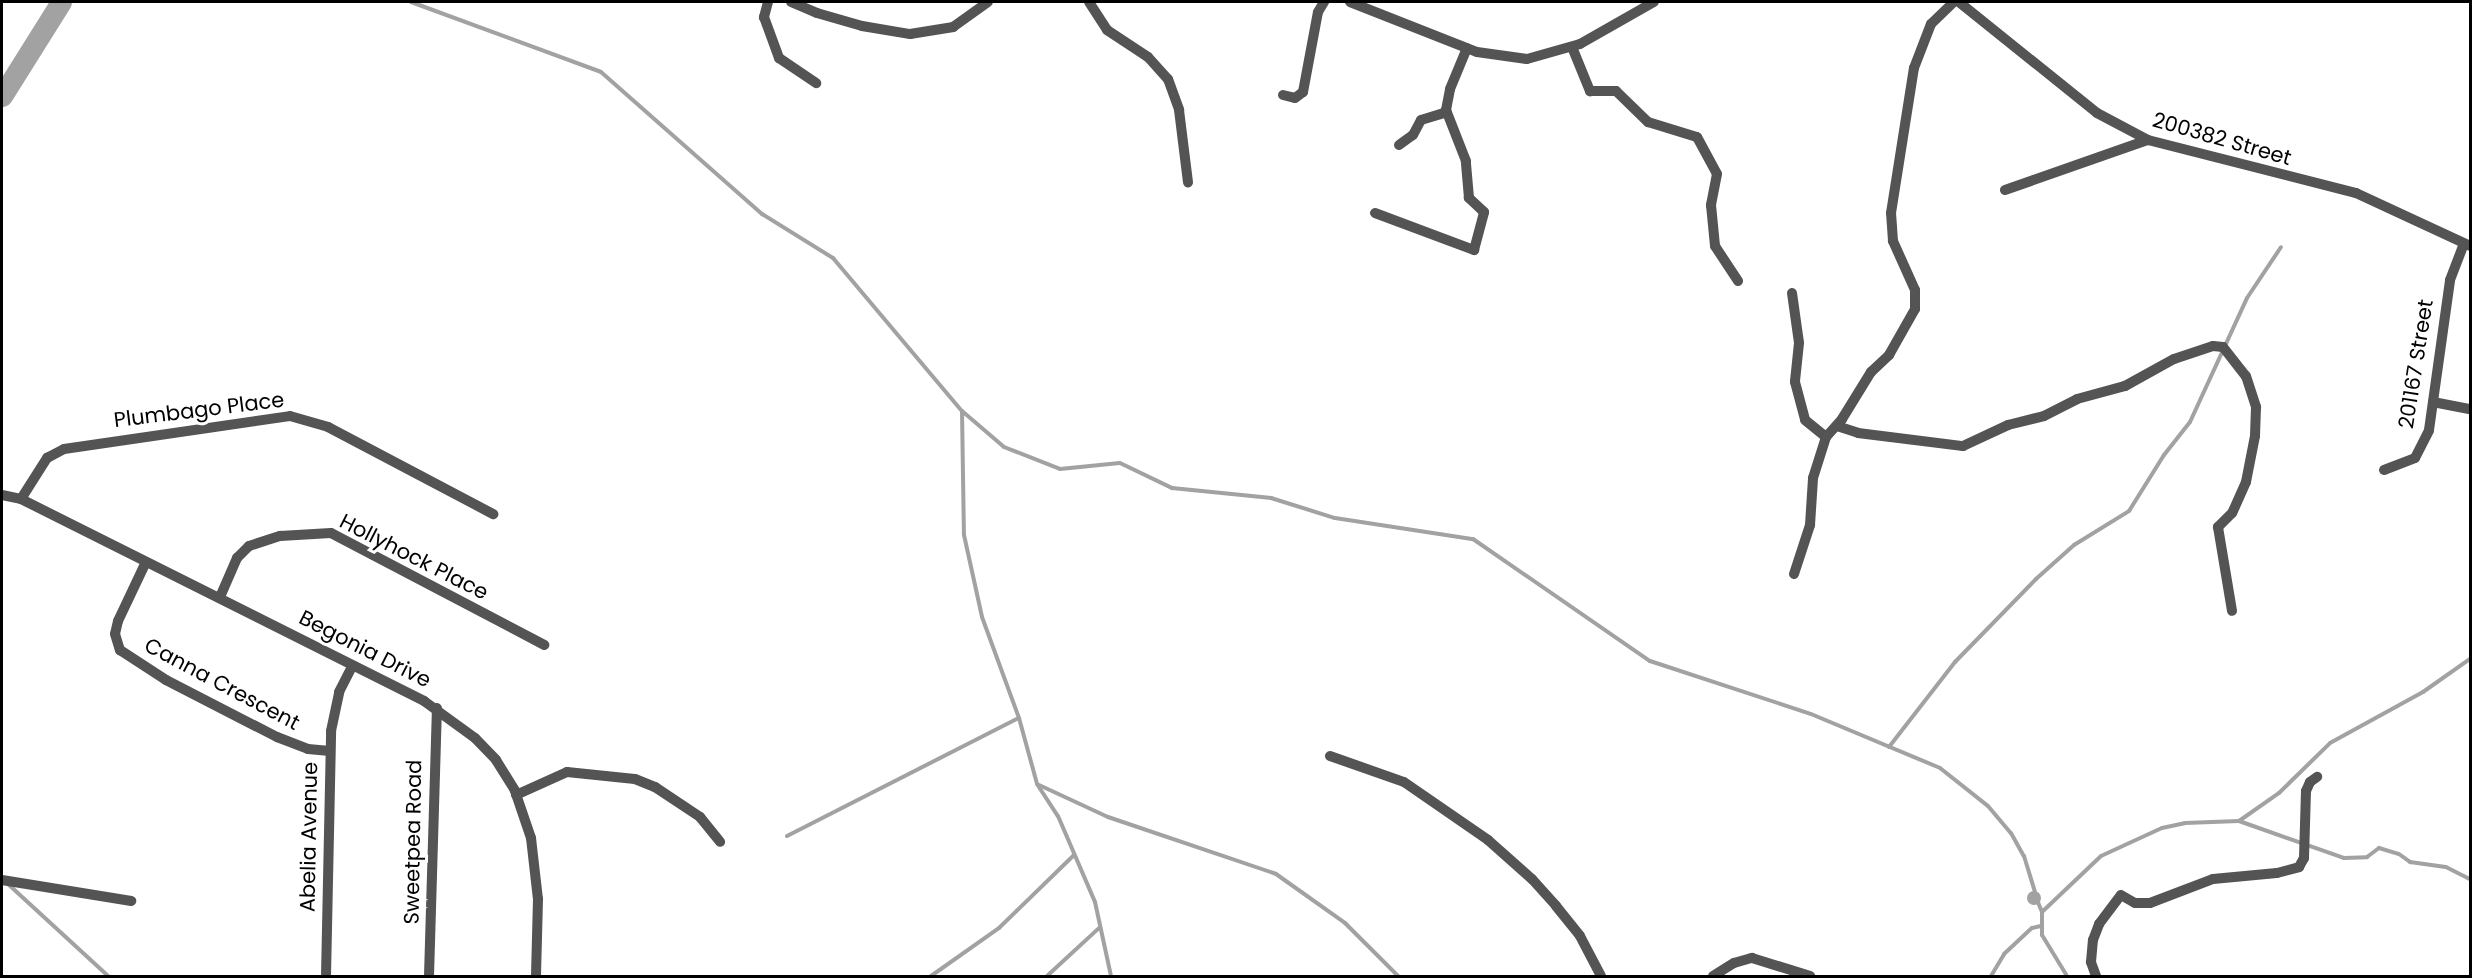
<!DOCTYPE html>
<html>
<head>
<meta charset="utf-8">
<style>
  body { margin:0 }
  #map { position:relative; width:2472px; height:978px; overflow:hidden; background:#fff; font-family:Poppins,sans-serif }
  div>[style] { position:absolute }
  .water>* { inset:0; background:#a2a2a2 }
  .round { border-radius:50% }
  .stream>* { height:4px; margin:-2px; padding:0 2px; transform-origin:2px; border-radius:2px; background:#a2a2a2 }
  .river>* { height:21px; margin:-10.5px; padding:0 10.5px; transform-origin:10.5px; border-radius:10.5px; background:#a2a2a2 }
  .minor>* { height:10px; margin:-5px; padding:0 5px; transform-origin:5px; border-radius:5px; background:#545454 }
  span { translate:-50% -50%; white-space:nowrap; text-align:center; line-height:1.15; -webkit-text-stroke:6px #fff; paint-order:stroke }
  .street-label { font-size:21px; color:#000 }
  .frame { position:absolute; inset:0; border:3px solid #000; pointer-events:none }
</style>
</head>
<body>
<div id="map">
  <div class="water">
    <div class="round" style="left:2027px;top:891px;width:14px;height:14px"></div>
  </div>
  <div class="stream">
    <div style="left:411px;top:2px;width:202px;rotate:20.2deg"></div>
    <div style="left:601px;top:72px;width:215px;rotate:41.4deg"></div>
    <div style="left:762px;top:214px;width:84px;rotate:31.8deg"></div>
    <div style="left:833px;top:258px;width:200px;rotate:49.9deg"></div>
    <div style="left:962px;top:411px;width:55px;rotate:40.6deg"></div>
    <div style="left:1004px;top:447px;width:60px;rotate:21.4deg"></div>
    <div style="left:1060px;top:469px;width:60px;rotate:-5.7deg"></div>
    <div style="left:1120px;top:463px;width:58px;rotate:25.7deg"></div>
    <div style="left:1172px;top:488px;width:100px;rotate:5.8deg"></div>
    <div style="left:1271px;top:498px;width:67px;rotate:17.4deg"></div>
    <div style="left:1335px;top:518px;width:140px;rotate:8.7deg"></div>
    <div style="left:1473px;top:539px;width:215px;rotate:34.6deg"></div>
    <div style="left:1650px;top:661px;width:169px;rotate:18.2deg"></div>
    <div style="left:1811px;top:714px;width:140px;rotate:22.7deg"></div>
    <div style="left:1940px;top:768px;width:61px;rotate:38.4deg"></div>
    <div style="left:1988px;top:806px;width:35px;rotate:50deg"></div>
    <div style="left:2011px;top:833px;width:26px;rotate:61deg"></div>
    <div style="left:2024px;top:856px;width:39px;rotate:73deg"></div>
    <div style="left:962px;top:411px;width:124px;rotate:89.1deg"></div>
    <div style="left:964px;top:535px;width:84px;rotate:77.6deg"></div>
    <div style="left:982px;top:617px;width:108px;rotate:69.9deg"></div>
    <div style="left:1019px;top:718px;width:68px;rotate:74.7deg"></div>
    <div style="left:1037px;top:784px;width:38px;rotate:57deg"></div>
    <div style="left:1058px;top:816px;width:94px;rotate:66.7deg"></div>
    <div style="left:1095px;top:902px;width:76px;rotate:77.8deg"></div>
    <div style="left:1889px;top:747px;width:108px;rotate:-52.2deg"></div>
    <div style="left:1955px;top:662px;width:116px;rotate:-45.7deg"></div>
    <div style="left:2036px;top:579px;width:51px;rotate:-41.8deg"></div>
    <div style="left:2074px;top:545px;width:65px;rotate:-31.7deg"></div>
    <div style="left:2129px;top:511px;width:66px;rotate:-58deg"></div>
    <div style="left:2164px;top:455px;width:42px;rotate:-51.8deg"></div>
    <div style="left:2190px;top:422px;width:136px;rotate:-65.3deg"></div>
    <div style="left:2247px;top:298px;width:61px;rotate:-56.3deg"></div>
    <div style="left:1039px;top:785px;width:76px;rotate:24.9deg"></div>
    <div style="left:1108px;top:817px;width:177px;rotate:18.7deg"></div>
    <div style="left:1276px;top:874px;width:85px;rotate:35.4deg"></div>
    <div style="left:1345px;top:923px;width:75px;rotate:45deg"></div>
    <div style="left:2239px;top:821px;width:49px;rotate:-35deg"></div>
    <div style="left:2279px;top:793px;width:71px;rotate:-44.4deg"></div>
    <div style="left:2330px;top:743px;width:106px;rotate:-28.7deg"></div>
    <div style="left:2423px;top:692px;width:57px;rotate:-35.1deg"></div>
    <div style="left:787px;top:836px;width:260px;rotate:-27deg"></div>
    <div style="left:8px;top:884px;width:136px;rotate:42.6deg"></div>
    <div style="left:2037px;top:900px;width:13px;rotate:67deg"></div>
    <div style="left:2042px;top:912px;width:23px;rotate:90deg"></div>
    <div style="left:2042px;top:935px;width:48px;rotate:58.6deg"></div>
    <div style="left:2042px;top:912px;width:81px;rotate:-43.5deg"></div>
    <div style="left:2101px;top:856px;width:67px;rotate:-24.7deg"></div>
    <div style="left:2162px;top:828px;width:24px;rotate:-12deg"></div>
    <div style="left:2185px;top:823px;width:54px;rotate:-2.1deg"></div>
    <div style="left:2239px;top:821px;width:111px;rotate:19.4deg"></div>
    <div style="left:2344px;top:858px;width:23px;rotate:-2deg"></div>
    <div style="left:2367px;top:857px;width:15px;rotate:-37deg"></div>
    <div style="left:2379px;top:848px;width:21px;rotate:17deg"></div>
    <div style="left:2399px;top:854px;width:14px;rotate:36deg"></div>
    <div style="left:2410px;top:862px;width:36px;rotate:8deg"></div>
    <div style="left:2446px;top:867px;width:27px;rotate:27deg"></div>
    <div style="left:931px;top:976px;width:83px;rotate:-35.2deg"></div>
    <div style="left:999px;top:928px;width:105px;rotate:-44.2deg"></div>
    <div style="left:1047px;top:976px;width:71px;rotate:-42.7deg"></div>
    <div style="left:1991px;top:976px;width:26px;rotate:-59deg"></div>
    <div style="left:2004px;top:954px;width:38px;rotate:-43deg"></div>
    <div style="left:2032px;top:928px;width:9px;rotate:-13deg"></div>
  </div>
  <div class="river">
    <div style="left:2px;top:96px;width:111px;rotate:-57.9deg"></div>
  </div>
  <div class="minor">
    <div style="left:768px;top:2px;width:16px;rotate:105deg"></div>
    <div style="left:764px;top:17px;width:44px;rotate:69.9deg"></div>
    <div style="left:779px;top:58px;width:45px;rotate:34deg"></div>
    <div style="left:791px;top:2px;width:28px;rotate:23deg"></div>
    <div style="left:817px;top:13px;width:47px;rotate:16.1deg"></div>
    <div style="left:862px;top:26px;width:49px;rotate:9.5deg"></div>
    <div style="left:910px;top:34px;width:44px;rotate:-9.2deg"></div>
    <div style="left:953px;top:27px;width:43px;rotate:-35.5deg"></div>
    <div style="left:1089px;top:2px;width:33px;rotate:57deg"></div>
    <div style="left:1107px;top:30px;width:49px;rotate:33.4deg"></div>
    <div style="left:1148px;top:57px;width:30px;rotate:48deg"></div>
    <div style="left:1168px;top:79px;width:33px;rotate:70deg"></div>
    <div style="left:1179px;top:110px;width:73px;rotate:82.9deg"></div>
    <div style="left:1350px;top:2px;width:136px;rotate:21.5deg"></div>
    <div style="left:1477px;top:52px;width:50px;rotate:8deg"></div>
    <div style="left:1527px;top:59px;width:55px;rotate:-15.8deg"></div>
    <div style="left:1580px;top:44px;width:85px;rotate:-29.6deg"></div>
    <div style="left:1959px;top:2px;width:177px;rotate:38.8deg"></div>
    <div style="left:2097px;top:113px;width:58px;rotate:27.9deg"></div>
    <div style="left:2148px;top:140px;width:215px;rotate:14.3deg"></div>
    <div style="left:2356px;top:193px;width:126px;rotate:24.9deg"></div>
    <div style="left:1572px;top:47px;width:48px;rotate:67.8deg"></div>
    <div style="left:1590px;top:91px;width:26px"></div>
    <div style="left:1616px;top:91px;width:45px;rotate:44.1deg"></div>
    <div style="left:1648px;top:122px;width:51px;rotate:17deg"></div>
    <div style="left:1697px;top:137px;width:42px;rotate:61.6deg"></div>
    <div style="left:1717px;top:174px;width:32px;rotate:101deg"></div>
    <div style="left:1711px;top:205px;width:41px;rotate:84.4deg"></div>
    <div style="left:1715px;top:246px;width:42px;rotate:56.7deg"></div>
    <div style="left:1283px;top:95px;width:12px;rotate:14deg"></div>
    <div style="left:1295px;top:98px;width:10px;rotate:-37deg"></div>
    <div style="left:1303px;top:92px;width:81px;rotate:-79.4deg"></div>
    <div style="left:1318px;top:12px;width:12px;rotate:-59deg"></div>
    <div style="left:1399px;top:145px;width:17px;rotate:-36deg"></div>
    <div style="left:1413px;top:135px;width:17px;rotate:-62deg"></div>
    <div style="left:1421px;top:120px;width:27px;rotate:-17deg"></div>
    <div style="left:2005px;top:190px;width:151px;rotate:-19.3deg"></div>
    <div style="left:1375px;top:213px;width:106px;rotate:20.5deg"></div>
    <div style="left:1474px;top:250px;width:39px;rotate:-75deg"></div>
    <div style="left:1484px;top:212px;width:21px;rotate:-137deg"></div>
    <div style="left:1469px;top:198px;width:37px;rotate:-95deg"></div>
    <div style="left:1466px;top:161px;width:55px;rotate:-111.4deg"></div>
    <div style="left:1446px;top:110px;width:21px;rotate:-79deg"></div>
    <div style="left:1450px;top:89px;width:44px;rotate:-67.5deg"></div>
    <div style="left:1792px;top:293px;width:50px;rotate:82deg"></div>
    <div style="left:1799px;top:343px;width:39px;rotate:96deg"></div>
    <div style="left:1795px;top:382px;width:39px;rotate:75deg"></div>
    <div style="left:1805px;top:420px;width:27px;rotate:39deg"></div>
    <div style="left:2433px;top:402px;width:38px;rotate:11deg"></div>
    <div style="left:1837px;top:426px;width:22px;rotate:18deg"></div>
    <div style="left:1858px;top:433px;width:106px;rotate:7.1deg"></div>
    <div style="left:1963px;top:446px;width:50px;rotate:-25deg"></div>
    <div style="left:2008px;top:425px;width:37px;rotate:-14deg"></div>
    <div style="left:2044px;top:416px;width:37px;rotate:-27deg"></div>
    <div style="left:2077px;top:399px;width:50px;rotate:-15.2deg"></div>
    <div style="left:2125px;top:386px;width:56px;rotate:-28.9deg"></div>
    <div style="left:2174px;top:359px;width:41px;rotate:-18.4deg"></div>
    <div style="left:2213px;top:346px;width:10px;rotate:6deg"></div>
    <div style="left:2223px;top:347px;width:37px;rotate:52deg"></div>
    <div style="left:2246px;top:376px;width:33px;rotate:72deg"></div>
    <div style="left:2256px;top:407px;width:29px;rotate:92deg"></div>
    <div style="left:2255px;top:436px;width:47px;rotate:101.1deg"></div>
    <div style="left:2246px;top:482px;width:34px;rotate:114deg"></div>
    <div style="left:2232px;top:513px;width:20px;rotate:135deg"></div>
    <div style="left:2218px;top:527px;width:85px;rotate:80.5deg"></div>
    <div style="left:2384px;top:470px;width:33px;rotate:-21deg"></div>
    <div style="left:2415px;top:458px;width:31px;rotate:-63deg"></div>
    <div style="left:2429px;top:430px;width:151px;rotate:-82deg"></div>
    <div style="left:2450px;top:280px;width:39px;rotate:-69deg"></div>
    <div style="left:2px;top:495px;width:19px;rotate:12deg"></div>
    <div style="left:21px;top:499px;width:451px;rotate:26.6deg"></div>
    <div style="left:424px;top:701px;width:63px;rotate:36deg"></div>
    <div style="left:475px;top:738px;width:30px;rotate:46deg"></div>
    <div style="left:496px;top:760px;width:36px;rotate:58deg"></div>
    <div style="left:515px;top:791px;width:50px;rotate:71.2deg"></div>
    <div style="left:531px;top:838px;width:61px;rotate:83.5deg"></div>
    <div style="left:538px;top:899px;width:77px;rotate:91.5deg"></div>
    <div style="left:21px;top:499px;width:49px;rotate:-57.6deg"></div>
    <div style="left:47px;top:458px;width:19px;rotate:-28deg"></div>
    <div style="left:64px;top:449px;width:228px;rotate:-8.3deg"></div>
    <div style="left:290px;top:416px;width:40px;rotate:16deg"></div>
    <div style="left:328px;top:427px;width:187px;rotate:27.8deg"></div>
    <div style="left:145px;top:564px;width:63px;rotate:115.3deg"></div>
    <div style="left:118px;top:621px;width:13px;rotate:103deg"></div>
    <div style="left:115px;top:634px;width:17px;rotate:73deg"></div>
    <div style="left:120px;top:650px;width:55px;rotate:33.1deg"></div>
    <div style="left:166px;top:680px;width:125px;rotate:27.2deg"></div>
    <div style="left:277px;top:737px;width:33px;rotate:21deg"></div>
    <div style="left:308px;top:749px;width:22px;rotate:5deg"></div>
    <div style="left:1794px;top:574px;width:52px;rotate:-71.9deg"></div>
    <div style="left:1810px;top:525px;width:47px;rotate:-86.3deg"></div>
    <div style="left:1813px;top:478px;width:43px;rotate:-72.4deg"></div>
    <div style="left:1826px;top:437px;width:24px;rotate:-48deg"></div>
    <div style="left:1842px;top:419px;width:55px;rotate:-58.3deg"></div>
    <div style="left:1871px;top:372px;width:25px;rotate:-43deg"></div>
    <div style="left:1889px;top:355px;width:53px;rotate:-60.5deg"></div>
    <div style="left:1915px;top:309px;width:19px;rotate:-90deg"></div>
    <div style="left:1915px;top:290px;width:54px;rotate:-114.2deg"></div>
    <div style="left:1893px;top:241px;width:28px;rotate:-94deg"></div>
    <div style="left:1891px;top:213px;width:147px;rotate:-81deg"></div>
    <div style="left:1914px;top:68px;width:47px;rotate:-68.9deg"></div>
    <div style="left:1931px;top:24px;width:32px;rotate:-44deg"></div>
    <div style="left:220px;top:597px;width:43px;rotate:-66.4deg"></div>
    <div style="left:237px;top:558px;width:17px;rotate:-45deg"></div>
    <div style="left:249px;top:546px;width:33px;rotate:-18deg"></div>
    <div style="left:280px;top:536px;width:51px;rotate:-3.4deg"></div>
    <div style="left:331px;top:533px;width:241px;rotate:27.7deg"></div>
    <div style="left:1330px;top:756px;width:78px;rotate:19.4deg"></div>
    <div style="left:1404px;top:782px;width:102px;rotate:34.6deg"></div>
    <div style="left:1488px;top:840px;width:59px;rotate:41.6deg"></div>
    <div style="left:1532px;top:879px;width:36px;rotate:48deg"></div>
    <div style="left:1556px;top:906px;width:38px;rotate:51deg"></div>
    <div style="left:1580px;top:936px;width:45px;rotate:62.3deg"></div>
    <div style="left:516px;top:795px;width:56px;rotate:-24.3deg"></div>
    <div style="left:567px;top:772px;width:68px;rotate:5.9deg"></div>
    <div style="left:635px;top:779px;width:22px;rotate:22deg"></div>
    <div style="left:655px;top:787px;width:54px;rotate:33.7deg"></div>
    <div style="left:700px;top:817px;width:32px;rotate:51deg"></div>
    <div style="left:2px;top:880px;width:131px;rotate:9.2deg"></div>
    <div style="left:326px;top:976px;width:245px;rotate:-88.8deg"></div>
    <div style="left:331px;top:731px;width:40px;rotate:-78deg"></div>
    <div style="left:339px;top:692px;width:29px;rotate:-63deg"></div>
    <div style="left:429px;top:976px;width:268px;rotate:-88.3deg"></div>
    <div style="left:1713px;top:976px;width:25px;rotate:-32deg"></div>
    <div style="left:1734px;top:963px;width:19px;rotate:-16deg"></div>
    <div style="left:1752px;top:958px;width:61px;rotate:17.2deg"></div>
    <div style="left:2096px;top:976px;width:15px;rotate:-110deg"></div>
    <div style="left:2091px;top:962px;width:22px;rotate:-85deg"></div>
    <div style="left:2093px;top:940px;width:17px;rotate:-69deg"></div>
    <div style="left:2099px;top:924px;width:36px;rotate:-53deg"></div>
    <div style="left:2121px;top:895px;width:16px;rotate:30deg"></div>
    <div style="left:2135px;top:903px;width:15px"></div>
    <div style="left:2150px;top:903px;width:67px;rotate:-20.9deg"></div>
    <div style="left:2213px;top:879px;width:64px;rotate:-5.4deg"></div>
    <div style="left:2277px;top:873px;width:23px;rotate:-15deg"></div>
    <div style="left:2299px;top:867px;width:10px;rotate:-61deg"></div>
    <div style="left:2304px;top:858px;width:67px;rotate:-88.3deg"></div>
    <div style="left:2306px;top:791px;width:10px;rotate:-66deg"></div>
    <div style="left:2310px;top:782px;width:9px;rotate:-36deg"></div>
  </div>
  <div class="street-label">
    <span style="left:2222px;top:139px;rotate:16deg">200382 Street</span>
    <span style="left:2416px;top:364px;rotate:-81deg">201167 Street</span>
    <span style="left:199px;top:410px;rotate:-7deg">Plumbago Place</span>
    <span style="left:414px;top:557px;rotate:27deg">Hollyhock Place</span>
    <span style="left:365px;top:649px;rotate:27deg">Begonia Drive</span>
    <span style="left:222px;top:684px;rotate:28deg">Canna Crescent</span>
    <span style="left:309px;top:837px;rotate:-89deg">Abelia Avenue</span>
    <span style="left:413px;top:842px;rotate:-89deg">Sweetpea Road</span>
  </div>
  <div class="frame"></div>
</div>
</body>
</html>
